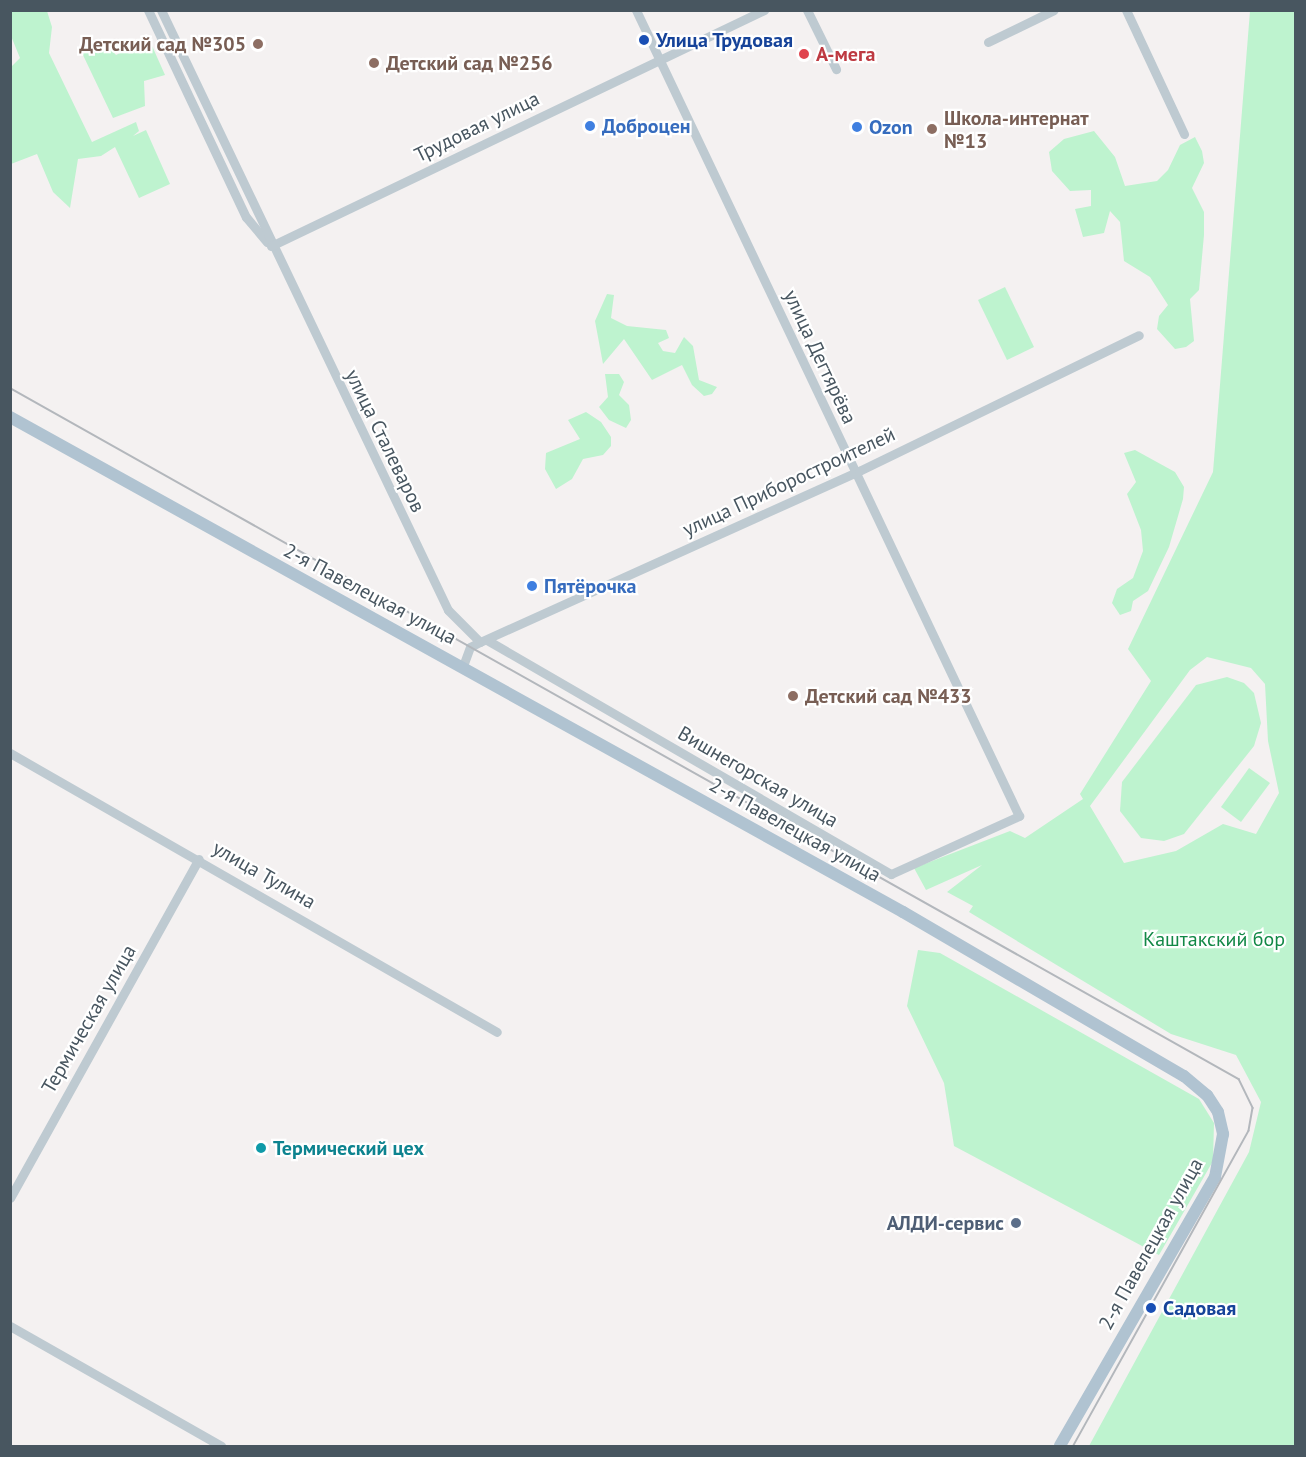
<!DOCTYPE html>
<html>
<head>
<meta charset="utf-8">
<style>
  body { margin:0 }
  #map { position:relative; width:1306px; height:1457px; overflow:hidden; background:#f4f1f1; font-family:"PT Sans",sans-serif }
  div>[style] { position:absolute }
  .green>* { inset:0; background:#bef3cf }
  .minor>* { height:9px; margin:-4.5px; padding:0 4.5px; transform-origin:4.5px; border-radius:4.5px; background:#becad1 }
  .major>* { height:12px; margin:-6px; padding:0 6px; transform-origin:6px; border-radius:6px; background:#b0c3d1 }
  .tram>* { height:1.5px; margin:-0.75px; padding:0 0.75px; transform-origin:0.75px; border-radius:0.75px; background:#b3b7bc }
  .dots>* { width:16px; height:16px; translate:-50% -50%; box-sizing:border-box; border:3px solid #fff; border-radius:50% }
  span { translate:-50% -50%; white-space:nowrap; text-align:center; line-height:1.15; -webkit-text-stroke:4.5px #fff; paint-order:stroke }
  .transit-label { font-size:20px; color:#164399; font-weight:700 }
  .left { translate:0 -50%; text-align:left }
  .education-label { font-size:20px; color:#785e54; font-weight:700 }
  .right { translate:-100% -50%; text-align:right }
  .health-label { font-size:20px; color:#be3a42; font-weight:700 }
  .shop-label { font-size:20px; color:#366cbe; font-weight:700 }
  .street-label { font-size:20px; color:#485660 }
  .park-label { font-size:20px; color:#128846 }
  .culture-label { font-size:20px; color:#0d838f; font-weight:700 }
  .service-label { font-size:20px; color:#4e5e75; font-weight:700 }
  .frame { position:absolute; inset:0; border:12px solid #485660; pointer-events:none }
</style>
</head>
<body>
<div id="map">
  <div class="green">
    <div style="clip-path:polygon(11px 10px,47px 11px,52px 27px,49px 53px,92px 142px,136px 122px,139px 131px,133px 136px,146px 130px,170px 184px,139px 198px,115px 147px,101px 156px,78px 159px,70px 208px,53px 192px,37px 154px,11px 164px,11px 67px,20px 58px,11px 36px)"></div>
    <div style="clip-path:polygon(evenodd,1250px 11px,1295px 11px,1295px 1446px,1089px 1446px,1249px 1152px,1261px 1102px,1236px 1055px,1171px 1034px,969px 912px,973px 906px,947px 892px,982px 865px,926px 890px,914px 868px,1010px 831px,1025px 838px,1083px 799px,1080px 794px,1151px 681px,1128px 649px,1213px 472px,1250px 11px,1207px 657px,1251px 668px,1265px 684px,1268px 741px,1279px 793px,1256px 834px,1223px 824px,1176px 851px,1124px 863px,1090px 806px,1190px 670px,1207px 657px)"></div>
    <div style="clip-path:polygon(149px 39px,165px 75px,144px 81px,145px 106px,113px 118px,82px 53px,105px 41px,116px 55px)"></div>
    <div style="clip-path:polygon(1094px 131px,1115px 157px,1125px 186px,1157px 181px,1168px 170px,1180px 145px,1195px 137px,1202px 151px,1204px 163px,1192px 188px,1204px 212px,1204px 235px,1199px 290px,1190px 299px,1194px 341px,1186px 347px,1175px 349px,1157px 329px,1159px 316px,1168px 305px,1150px 277px,1124px 261px,1120px 222px,1110px 211px,1104px 233px,1083px 237px,1075px 209px,1091px 206px,1091px 190px,1070px 191px,1052px 171px,1049px 152px,1064px 139px)"></div>
    <div style="clip-path:polygon(1005px 287px,1034px 347px,1007px 360px,978px 300px)"></div>
    <div style="clip-path:polygon(607px 294px,614px 295px,611px 318px,627px 326px,666px 330px,669px 338px,658px 343px,663px 351px,675px 353px,684px 337px,693px 346px,699px 380px,717px 387px,712px 394px,704px 396px,692px 385px,682px 365px,652px 380px,624px 339px,603px 364px,595px 321px)"></div>
    <div style="clip-path:polygon(605px 374px,619px 374px,624px 382px,619px 395px,629px 405px,631px 420px,626px 428px,609px 420px,599px 407px,608px 397px)"></div>
    <div style="clip-path:polygon(586px 412px,601px 422px,611px 437px,611px 446px,603px 455px,583px 459px,572px 479px,556px 489px,545px 469px,546px 453px,580px 439px,568px 420px)"></div>
    <div style="clip-path:polygon(1135px 450px,1175px 472px,1184px 487px,1183px 499px,1169px 547px,1148px 591px,1133px 601px,1131px 611px,1120px 615px,1112px 603px,1117px 589px,1133px 578px,1143px 551px,1141px 530px,1127px 494px,1136px 482px,1124px 453px)"></div>
    <div style="clip-path:polygon(1227px 677px,1244px 683px,1254px 693px,1261px 723px,1254px 746px,1184px 834px,1164px 841px,1141px 838px,1120px 811px,1122px 782px,1196px 685px)"></div>
    <div style="clip-path:polygon(1249px 768px,1270px 783px,1241px 822px,1221px 807px)"></div>
    <div style="clip-path:polygon(918px 950px,940px 953px,1199px 1099px,1214px 1123px,1213px 1161px,1159px 1255px,954px 1146px,944px 1083px,907px 1006px)"></div>
  </div>
  <div class="minor">
    <div style="left:148px;top:10px;width:229px;rotate:64.7deg"></div>
    <div style="left:246px;top:217px;width:33px;rotate:50deg"></div>
    <div style="left:161px;top:10px;width:665px;rotate:64.44deg"></div>
    <div style="left:448px;top:610px;width:45px;rotate:45deg"></div>
    <div style="left:807px;top:10px;width:66px;rotate:63.8deg"></div>
    <div style="left:1126px;top:10px;width:137px;rotate:64.9deg"></div>
    <div style="left:988px;top:42px;width:73px;rotate:-25.9deg"></div>
    <div style="left:271px;top:246px;width:547px;rotate:-25.58deg"></div>
    <div style="left:487px;top:640px;width:467px;rotate:30.1deg"></div>
    <div style="left:891px;top:874px;width:141px;rotate:-24.4deg"></div>
    <div style="left:1019px;top:816px;width:892px;rotate:-115.42deg"></div>
    <div style="left:463px;top:666px;width:20px;rotate:-70deg"></div>
    <div style="left:470px;top:647px;width:11px;rotate:-27deg"></div>
    <div style="left:480px;top:642px;width:416px;rotate:-24.3deg"></div>
    <div style="left:859px;top:471px;width:311px;rotate:-25.9deg"></div>
    <div style="left:10px;top:753px;width:561px;rotate:29.81deg"></div>
    <div style="left:10px;top:1198px;width:388px;rotate:-60.9deg"></div>
    <div style="left:10px;top:1326px;width:243px;rotate:29.6deg"></div>
  </div>
  <div class="major">
    <div style="left:10px;top:417px;width:1021px;rotate:29deg"></div>
    <div style="left:903px;top:912px;width:325px;rotate:30.3deg"></div>
    <div style="left:1184px;top:1076px;width:30px;rotate:40deg"></div>
    <div style="left:1207px;top:1095px;width:20px;rotate:57deg"></div>
    <div style="left:1218px;top:1112px;width:23px;rotate:77deg"></div>
    <div style="left:1223px;top:1134px;width:44px;rotate:100.5deg"></div>
    <div style="left:1215px;top:1177px;width:310px;rotate:120deg"></div>
  </div>
  <div class="tram">
    <div style="left:10px;top:388px;width:1410px;rotate:29.35deg"></div>
    <div style="left:1239px;top:1079px;width:32px;rotate:64deg"></div>
    <div style="left:1253px;top:1108px;width:23px;rotate:100deg"></div>
    <div style="left:1249px;top:1131px;width:360px;rotate:119.1deg"></div>
  </div>
  <div class="dots">
    <div style="left:644px;top:40px;background:#1a4fb4"></div>
    <div style="left:258px;top:44px;background:#8d6e63"></div>
    <div style="left:804px;top:54px;background:#e0444e"></div>
    <div style="left:374px;top:63px;background:#8d6e63"></div>
    <div style="left:590px;top:126px;background:#3f7fe0"></div>
    <div style="left:857px;top:127px;background:#3f7fe0"></div>
    <div style="left:932px;top:129px;background:#8d6e63"></div>
    <div style="left:532px;top:586px;background:#3f7fe0"></div>
    <div style="left:793px;top:696px;background:#8d6e63"></div>
    <div style="left:261px;top:1148px;background:#0f9aa8"></div>
    <div style="left:1016px;top:1223px;background:#5c6f8a"></div>
    <div style="left:1151px;top:1308px;background:#1a4fb4"></div>
  </div>
  <div class="transit-label">
    <span class="left" style="left:656px;top:40px">Улица Трудовая</span>
    <span class="left" style="left:1163px;top:1308px">Садовая</span>
  </div>
  <div class="education-label">
    <span class="right" style="left:246px;top:44px">Детский сад №305</span>
    <span class="left" style="left:386px;top:63px">Детский сад №256</span>
    <span class="left" style="left:944px;top:130px">Школа-интернат<br>№13</span>
    <span class="left" style="left:805px;top:696px">Детский сад №433</span>
  </div>
  <div class="health-label">
    <span class="left" style="left:816px;top:54px">А-мега</span>
  </div>
  <div class="shop-label">
    <span class="left" style="left:602px;top:126px">Доброцен</span>
    <span class="left" style="left:869px;top:127px">Ozon</span>
    <span class="left" style="left:544px;top:586px">Пятёрочка</span>
  </div>
  <div class="street-label">
    <span style="left:477px;top:127px;rotate:-26deg">Трудовая улица</span>
    <span style="left:820px;top:357px;rotate:65deg">улица Дегтярёва</span>
    <span style="left:385px;top:441px;rotate:64deg">улица Сталеваров</span>
    <span style="left:789px;top:482px;rotate:-25deg">улица Приборостроителей</span>
    <span style="left:370px;top:594px;rotate:28deg">2-я Павелецкая улица</span>
    <span style="left:758px;top:777px;rotate:30deg">Вишнегорская улица</span>
    <span style="left:795px;top:830px;rotate:29deg">2-я Павелецкая улица</span>
    <span style="left:264px;top:875px;rotate:30deg">улица Тулина</span>
    <span style="left:89px;top:1019px;rotate:-60deg">Термическая улица</span>
    <span style="left:1151px;top:1244px;rotate:-61deg">2-я Павелецкая улица</span>
  </div>
  <div class="park-label">
    <span style="left:1214px;top:939px">Каштакский бор</span>
  </div>
  <div class="culture-label">
    <span class="left" style="left:273px;top:1148px">Термический цех</span>
  </div>
  <div class="service-label">
    <span class="right" style="left:1004px;top:1223px">АЛДИ-сервис</span>
  </div>
  <div class="frame"></div>
</div>
</body>
</html>
